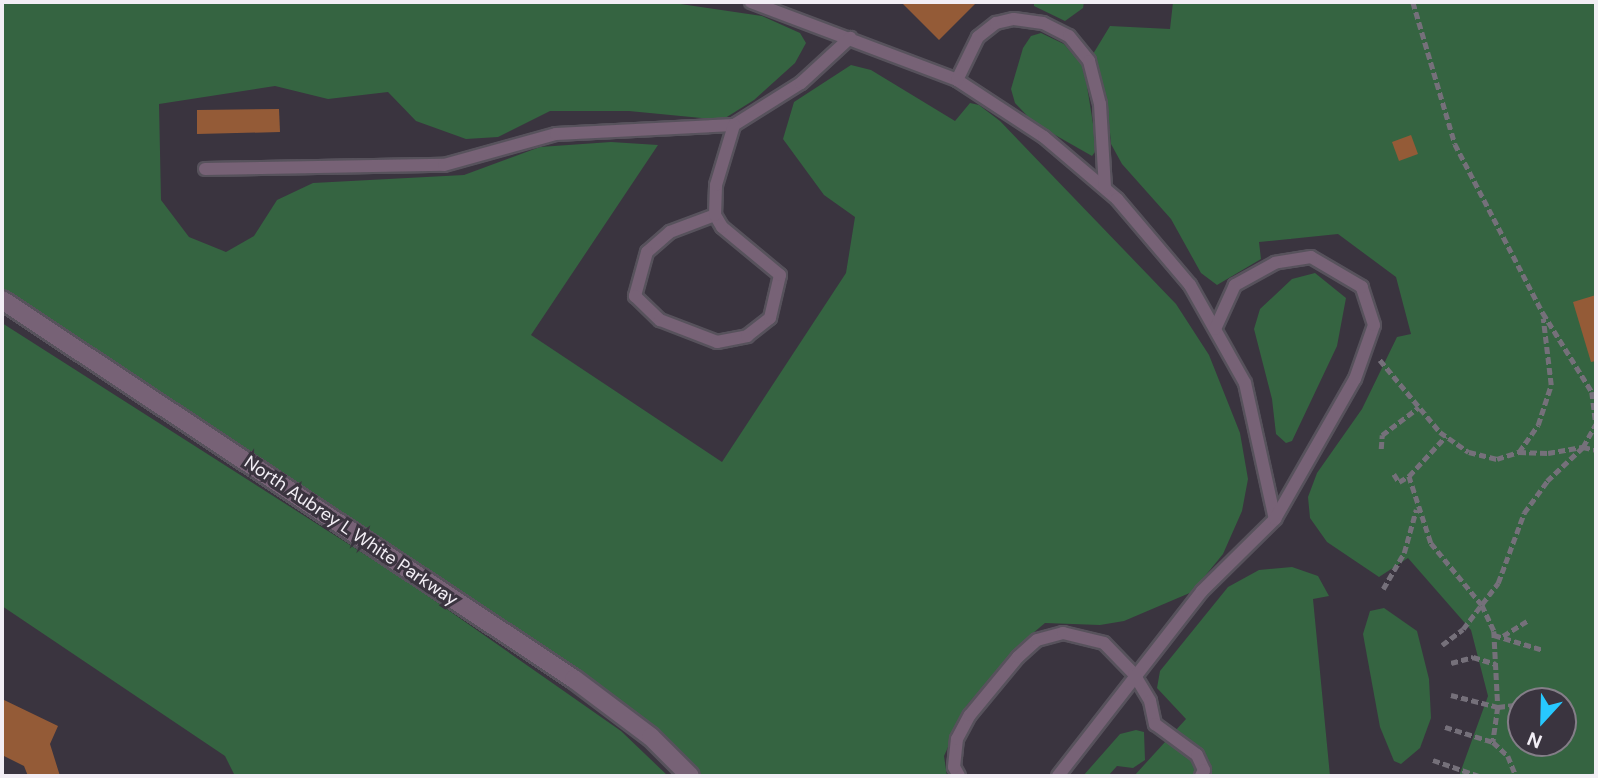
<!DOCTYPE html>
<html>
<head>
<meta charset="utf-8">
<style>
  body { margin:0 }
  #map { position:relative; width:1598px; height:778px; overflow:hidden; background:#3a343f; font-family:"DM Sans",sans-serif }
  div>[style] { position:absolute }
  .green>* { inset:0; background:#356441 }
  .building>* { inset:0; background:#945b37 }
  .path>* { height:4.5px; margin-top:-2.25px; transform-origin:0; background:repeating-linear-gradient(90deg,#75707a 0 7px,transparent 0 10.5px) }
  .roads { filter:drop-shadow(2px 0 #57525c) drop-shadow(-2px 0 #57525c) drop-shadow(0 2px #57525c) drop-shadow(0 -2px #57525c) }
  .lane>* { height:12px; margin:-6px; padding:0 6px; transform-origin:6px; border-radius:6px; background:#776276 }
  .street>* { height:18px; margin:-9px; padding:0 9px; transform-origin:9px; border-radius:9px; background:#776276 }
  span { translate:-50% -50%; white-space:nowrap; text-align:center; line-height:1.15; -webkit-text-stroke:6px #3a343f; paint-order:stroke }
  .street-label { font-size:18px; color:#f2eef5 }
  .frame { position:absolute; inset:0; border:4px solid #f2eef5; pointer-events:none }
  .north { position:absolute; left:1507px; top:687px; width:70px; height:70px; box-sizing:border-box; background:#3a343f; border:2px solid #847e88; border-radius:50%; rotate:202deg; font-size:19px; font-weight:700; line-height:28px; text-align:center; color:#f2eef5 }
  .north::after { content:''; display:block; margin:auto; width:24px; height:32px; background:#27c8ff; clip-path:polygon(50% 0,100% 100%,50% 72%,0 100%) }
</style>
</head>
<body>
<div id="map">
  <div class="green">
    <div style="clip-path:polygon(2px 2px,667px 2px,762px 16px,800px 33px,806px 43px,795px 63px,754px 100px,722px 120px,629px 111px,550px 111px,498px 137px,466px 139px,416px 121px,388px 92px,328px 99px,275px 86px,159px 104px,161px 200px,189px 237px,226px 252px,254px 236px,277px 200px,313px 183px,464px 175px,540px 147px,611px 142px,658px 145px,531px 335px,722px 462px,846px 273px,855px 217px,824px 195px,783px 139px,794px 102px,851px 65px,871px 70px,955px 121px,970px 103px,979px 105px,1000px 121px,1176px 304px,1209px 355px,1240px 433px,1248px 479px,1242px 511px,1223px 554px,1192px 592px,1124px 621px,1100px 625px,1045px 623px,1026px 639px,967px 705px,944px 756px,947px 776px,703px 776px,656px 729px,593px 682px,2px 292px)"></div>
    <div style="clip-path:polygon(1034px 2px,1084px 2px,1083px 8px,1065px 21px,1034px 6px)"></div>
    <div style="clip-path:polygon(evenodd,1173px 2px,1596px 2px,1596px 776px,1459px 776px,1488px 696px,1471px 630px,1408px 558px,1379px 577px,1327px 542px,1310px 518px,1308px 497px,1317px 473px,1362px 409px,1397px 337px,1411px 334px,1396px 277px,1338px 234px,1259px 242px,1261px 259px,1217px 285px,1201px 273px,1171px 219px,1122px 164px,1111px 144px,1107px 99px,1093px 54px,1110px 26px,1170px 29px,1173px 2px,1521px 701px,1563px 701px,1563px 743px,1521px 743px,1521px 701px)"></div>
    <div style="clip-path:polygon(1041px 33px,1064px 44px,1084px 67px,1097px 149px,1092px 156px,1034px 123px,1015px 103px,1011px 89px,1023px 48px,1031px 36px)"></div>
    <div style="clip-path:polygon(1315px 273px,1346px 298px,1337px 346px,1292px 441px,1286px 443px,1276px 434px,1272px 399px,1254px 329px,1260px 309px,1292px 279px)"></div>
    <div style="clip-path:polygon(2px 323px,408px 582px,621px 731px,668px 776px,235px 776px,225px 756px,2px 606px)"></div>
    <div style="clip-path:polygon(1292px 567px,1318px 576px,1329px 596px,1313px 599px,1330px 776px,1134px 776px,1186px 719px,1157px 688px,1160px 671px,1228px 587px,1259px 570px)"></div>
    <div style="clip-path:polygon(1384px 608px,1417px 631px,1429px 679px,1431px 718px,1420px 748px,1401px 764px,1394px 761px,1380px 727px,1363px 634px,1370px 611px)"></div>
    <div style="clip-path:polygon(1136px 730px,1144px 732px,1145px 760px,1133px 768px,1117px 766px,1108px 776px,1083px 776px,1120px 734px)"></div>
  </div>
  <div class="building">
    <div style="clip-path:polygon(901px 2px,977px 2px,939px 40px)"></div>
    <div style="clip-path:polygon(279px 109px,280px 132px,197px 134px,197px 110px)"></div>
    <div style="clip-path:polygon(1411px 135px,1418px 154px,1399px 161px,1392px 142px)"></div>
    <div style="clip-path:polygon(1596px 295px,1596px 361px,1591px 362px,1573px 302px)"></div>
    <div style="clip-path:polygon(2px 699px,58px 726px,50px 744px,60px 776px,28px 776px,24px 766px,2px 755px)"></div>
  </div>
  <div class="path">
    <div style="left:1413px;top:2px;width:148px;rotate:73.5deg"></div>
    <div style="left:1455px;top:144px;width:191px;rotate:62.5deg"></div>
    <div style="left:1543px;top:313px;width:93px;rotate:58.2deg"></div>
    <div style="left:1592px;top:392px;width:31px;rotate:83deg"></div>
    <div style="left:1380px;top:360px;width:94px;rotate:50.2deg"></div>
    <div style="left:1440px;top:432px;width:35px;rotate:35deg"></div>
    <div style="left:1469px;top:452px;width:29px;rotate:14deg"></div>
    <div style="left:1497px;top:459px;width:23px;rotate:-18deg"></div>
    <div style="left:1519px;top:452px;width:33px;rotate:-55deg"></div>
    <div style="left:1538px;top:425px;width:42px;rotate:-72deg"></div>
    <div style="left:1551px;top:385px;width:67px;rotate:-96.8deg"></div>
    <div style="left:1381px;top:449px;width:14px;rotate:-86deg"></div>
    <div style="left:1382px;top:435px;width:46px;rotate:-37.1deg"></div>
    <div style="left:1519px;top:452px;width:29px;rotate:2deg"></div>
    <div style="left:1548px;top:453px;width:36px;rotate:-10deg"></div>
    <div style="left:1583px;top:447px;width:13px;rotate:13deg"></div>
    <div style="left:1394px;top:474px;width:9px;rotate:58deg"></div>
    <div style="left:1399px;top:482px;width:12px;rotate:-31deg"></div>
    <div style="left:1409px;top:476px;width:54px;rotate:-47.2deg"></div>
    <div style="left:1409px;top:476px;width:71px;rotate:71.8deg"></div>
    <div style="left:1431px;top:543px;width:80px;rotate:50.6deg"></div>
    <div style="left:1482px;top:605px;width:29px;rotate:65deg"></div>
    <div style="left:1494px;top:631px;width:76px;rotate:87deg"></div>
    <div style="left:1498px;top:707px;width:35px;rotate:98deg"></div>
    <div style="left:1383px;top:589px;width:42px;rotate:-59.7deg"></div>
    <div style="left:1404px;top:553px;width:45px;rotate:-74.4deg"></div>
    <div style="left:1494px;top:635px;width:51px;rotate:17deg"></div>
    <div style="left:1503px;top:636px;width:28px;rotate:-32deg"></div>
    <div style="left:1442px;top:645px;width:26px;rotate:-37deg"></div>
    <div style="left:1463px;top:629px;width:58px;rotate:-52.7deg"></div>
    <div style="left:1498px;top:583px;width:75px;rotate:-69.6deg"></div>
    <div style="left:1524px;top:513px;width:39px;rotate:-54deg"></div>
    <div style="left:1547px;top:481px;width:50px;rotate:-43.4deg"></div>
    <div style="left:1583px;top:447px;width:26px;rotate:-61deg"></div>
    <div style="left:1451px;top:663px;width:23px;rotate:-15deg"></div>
    <div style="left:1473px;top:657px;width:24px;rotate:17deg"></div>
    <div style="left:1451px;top:695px;width:49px;rotate:14.3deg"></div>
    <div style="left:1498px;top:707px;width:23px;rotate:-7deg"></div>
    <div style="left:1540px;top:701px;width:8px"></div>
    <div style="left:1563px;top:703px;width:8px;rotate:7deg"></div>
    <div style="left:1445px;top:727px;width:50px;rotate:17.4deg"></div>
    <div style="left:1493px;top:742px;width:21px;rotate:43deg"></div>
    <div style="left:1508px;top:756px;width:22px;rotate:68deg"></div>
    <div style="left:1433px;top:760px;width:49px;rotate:19.2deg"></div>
    <div style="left:1592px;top:776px;width:4px;rotate:-14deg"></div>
  </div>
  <div class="roads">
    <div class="lane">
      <div style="left:751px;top:2px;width:220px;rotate:20.7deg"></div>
      <div style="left:957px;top:80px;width:104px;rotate:33.2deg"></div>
      <div style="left:1044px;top:137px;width:96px;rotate:40.3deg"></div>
      <div style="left:1117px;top:199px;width:113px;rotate:49.7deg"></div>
      <div style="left:1190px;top:285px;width:112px;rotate:60.7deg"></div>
      <div style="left:1245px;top:383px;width:139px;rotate:77.6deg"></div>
      <div style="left:957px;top:80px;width:48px;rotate:-64deg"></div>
      <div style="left:978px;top:37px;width:23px;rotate:-38deg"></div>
      <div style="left:996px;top:23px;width:18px;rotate:-13deg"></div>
      <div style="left:1014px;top:19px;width:29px;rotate:8deg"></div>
      <div style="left:1043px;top:23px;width:29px;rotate:27deg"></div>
      <div style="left:1069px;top:36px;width:32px;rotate:51deg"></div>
      <div style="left:1089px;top:61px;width:44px;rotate:75.7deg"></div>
      <div style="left:1100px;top:104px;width:84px;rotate:86.6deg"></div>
      <div style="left:205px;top:169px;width:239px;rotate:-1deg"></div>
      <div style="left:444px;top:165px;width:116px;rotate:-15.5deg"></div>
      <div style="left:556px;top:134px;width:178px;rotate:-2.9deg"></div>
      <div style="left:734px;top:125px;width:79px;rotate:-32.1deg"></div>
      <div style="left:801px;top:83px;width:67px;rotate:-42.6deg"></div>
      <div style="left:715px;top:215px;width:48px;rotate:159.3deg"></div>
      <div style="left:670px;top:232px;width:30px;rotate:139deg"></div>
      <div style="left:647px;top:252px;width:46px;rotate:105.3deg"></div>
      <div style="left:635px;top:296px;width:35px;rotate:44deg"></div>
      <div style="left:660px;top:320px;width:61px;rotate:21.1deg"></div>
      <div style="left:717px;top:342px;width:31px;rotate:-11deg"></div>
      <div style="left:747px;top:336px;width:29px;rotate:-38deg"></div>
      <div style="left:770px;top:318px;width:44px;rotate:-76.9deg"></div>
      <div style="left:780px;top:275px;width:75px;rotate:-140.4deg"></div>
      <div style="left:722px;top:227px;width:14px;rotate:-120deg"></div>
      <div style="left:715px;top:215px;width:30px;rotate:-88deg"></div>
      <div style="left:716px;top:185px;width:63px;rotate:-73.3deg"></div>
      <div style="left:959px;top:776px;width:10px;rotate:-119deg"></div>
      <div style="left:954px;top:767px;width:28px;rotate:-84deg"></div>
      <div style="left:957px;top:739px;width:27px;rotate:-62deg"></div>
      <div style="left:970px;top:715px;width:75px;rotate:-50.4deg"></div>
      <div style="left:1018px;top:657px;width:25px;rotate:-42deg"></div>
      <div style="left:1037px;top:640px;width:27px;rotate:-15deg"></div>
      <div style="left:1063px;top:633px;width:42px;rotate:13.7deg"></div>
      <div style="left:1104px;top:643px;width:43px;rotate:45.9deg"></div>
      <div style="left:1134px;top:674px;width:31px;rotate:59deg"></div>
      <div style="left:1150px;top:701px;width:24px;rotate:78deg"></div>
      <div style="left:1155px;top:724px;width:52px;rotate:36.4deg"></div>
      <div style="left:1197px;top:755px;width:17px;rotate:65deg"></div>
      <div style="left:1204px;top:770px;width:7px;rotate:117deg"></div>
      <div style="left:1058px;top:776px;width:234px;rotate:-52.1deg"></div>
      <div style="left:1202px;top:591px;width:103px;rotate:-44.6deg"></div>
      <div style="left:1275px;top:519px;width:161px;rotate:-60.3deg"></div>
      <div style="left:1355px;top:379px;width:57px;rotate:-70.6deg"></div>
      <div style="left:1374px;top:325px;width:40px;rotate:-108deg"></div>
      <div style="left:1362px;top:287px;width:59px;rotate:-149.5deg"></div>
      <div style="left:1311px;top:257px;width:36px;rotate:171deg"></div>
      <div style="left:1275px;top:263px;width:46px;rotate:151.2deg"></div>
      <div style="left:1235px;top:285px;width:48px;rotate:114.4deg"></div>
    </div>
    <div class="street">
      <div style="left:2px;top:300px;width:686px;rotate:33.53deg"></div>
      <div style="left:574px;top:679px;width:96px;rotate:37deg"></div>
      <div style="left:651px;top:737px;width:55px;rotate:45deg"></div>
    </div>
  </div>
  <div class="street-label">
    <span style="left:351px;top:531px;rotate:34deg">North Aubrey L White Parkway</span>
  </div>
  <div class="frame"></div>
  <div class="north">N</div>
</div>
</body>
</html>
